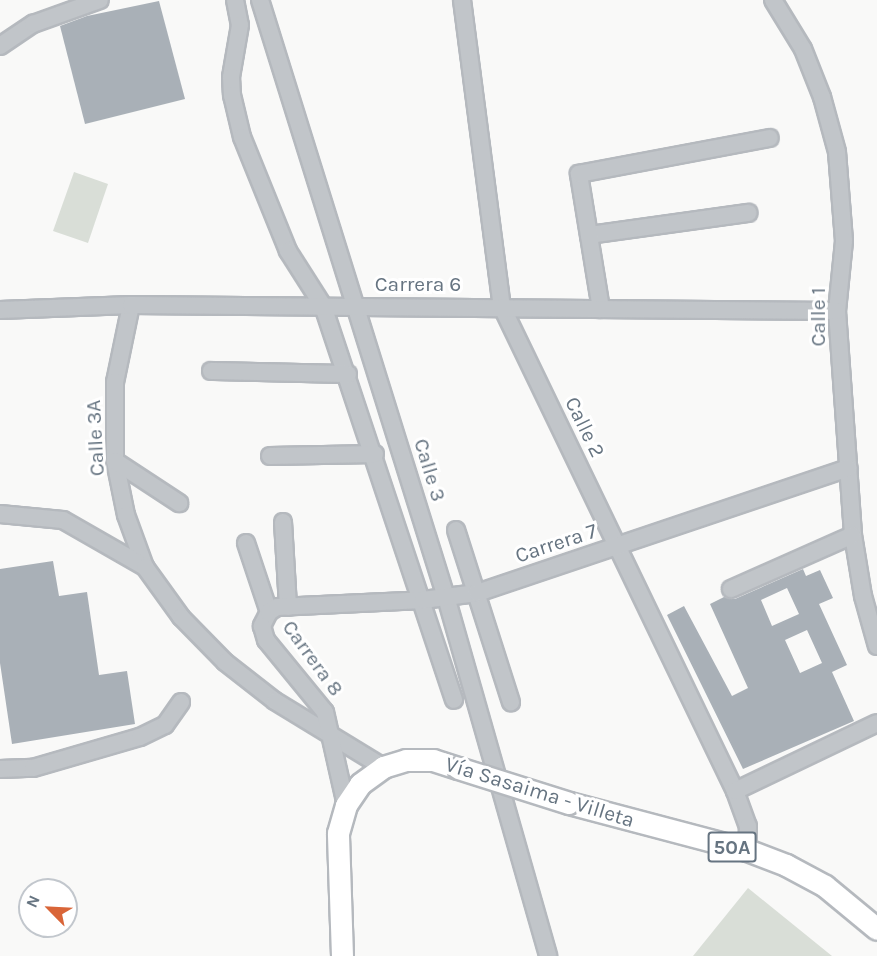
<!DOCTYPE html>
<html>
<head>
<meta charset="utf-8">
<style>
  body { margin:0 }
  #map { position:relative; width:877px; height:956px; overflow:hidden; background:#f9f9f8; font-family:Karla,sans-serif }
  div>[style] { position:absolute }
  .green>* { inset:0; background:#d9ded7 }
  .building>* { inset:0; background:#a9b0b7 }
  .roads { filter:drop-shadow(2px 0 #b5b9be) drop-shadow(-2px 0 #b5b9be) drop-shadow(0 2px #b5b9be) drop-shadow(0 -2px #b5b9be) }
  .minor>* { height:16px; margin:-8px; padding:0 8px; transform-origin:8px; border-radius:8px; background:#c1c5c9 }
  .major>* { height:21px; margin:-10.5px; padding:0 10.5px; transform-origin:10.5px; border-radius:10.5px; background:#fff }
  .bridges { filter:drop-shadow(2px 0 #b5b9be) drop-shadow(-2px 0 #b5b9be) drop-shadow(0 2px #b5b9be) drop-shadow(0 -2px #b5b9be) }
  .major-bridge>* { height:21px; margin:-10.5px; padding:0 10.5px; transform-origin:10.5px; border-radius:10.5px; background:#fff }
  span { translate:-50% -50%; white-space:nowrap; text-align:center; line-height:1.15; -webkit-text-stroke:6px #fff; paint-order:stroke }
  .shield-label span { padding:2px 4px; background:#fff; border:2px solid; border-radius:4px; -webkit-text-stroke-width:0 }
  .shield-label { font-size:20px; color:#667481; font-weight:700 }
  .street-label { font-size:21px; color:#667481 }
  .north { position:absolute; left:18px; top:878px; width:60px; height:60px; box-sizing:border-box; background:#fff; border:2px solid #c2c7cd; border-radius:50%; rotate:294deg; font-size:16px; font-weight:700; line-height:24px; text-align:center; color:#667481 }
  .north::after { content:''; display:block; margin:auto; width:21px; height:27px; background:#d96538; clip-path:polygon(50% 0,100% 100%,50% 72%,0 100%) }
</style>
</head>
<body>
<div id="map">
  <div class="green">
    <div style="clip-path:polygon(74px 172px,108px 184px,88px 243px,53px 231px)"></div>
    <div style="clip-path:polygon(748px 888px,832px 956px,693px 956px)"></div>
  </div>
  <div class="building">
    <div style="clip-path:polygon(159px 1px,185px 99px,85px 124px,60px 26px,87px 16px)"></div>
    <div style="clip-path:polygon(53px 561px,59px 596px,87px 592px,99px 675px,127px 671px,135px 724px,12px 744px,0 663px,0 569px)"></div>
    <div style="clip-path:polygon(evenodd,803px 569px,806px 576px,820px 570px,833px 598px,819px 604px,847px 665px,832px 672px,854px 721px,743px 769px,667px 615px,684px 606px,732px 696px,748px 688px,710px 604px,724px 597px,735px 599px,803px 569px,787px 588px,799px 614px,772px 626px,761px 600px,787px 588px,803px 569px,807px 630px,822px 663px,800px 673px,785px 640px,807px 630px)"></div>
  </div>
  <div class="roads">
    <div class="minor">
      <div style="left:235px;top:0;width:25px;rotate:79deg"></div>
      <div style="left:240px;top:25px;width:53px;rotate:99.8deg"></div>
      <div style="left:231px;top:77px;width:18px;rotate:87deg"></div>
      <div style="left:232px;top:95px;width:43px;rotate:76.6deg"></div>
      <div style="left:242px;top:137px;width:123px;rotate:68deg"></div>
      <div style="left:288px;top:251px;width:65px;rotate:57.5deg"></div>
      <div style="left:323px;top:306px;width:415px;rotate:71.6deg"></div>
      <div style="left:260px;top:0;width:625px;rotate:72.7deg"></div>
      <div style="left:446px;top:597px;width:373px;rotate:74.1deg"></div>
      <div style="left:462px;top:0;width:310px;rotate:82.6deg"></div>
      <div style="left:502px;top:307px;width:537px;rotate:64.29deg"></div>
      <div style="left:735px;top:791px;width:37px;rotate:70deg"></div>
      <div style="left:748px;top:826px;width:24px;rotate:92deg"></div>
      <div style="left:773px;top:0;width:57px;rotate:58.5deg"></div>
      <div style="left:803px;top:49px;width:52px;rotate:68.4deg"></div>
      <div style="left:822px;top:97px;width:57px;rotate:74.7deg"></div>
      <div style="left:837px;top:152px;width:89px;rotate:85.5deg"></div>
      <div style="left:844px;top:241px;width:70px;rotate:95.7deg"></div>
      <div style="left:837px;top:311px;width:225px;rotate:85.9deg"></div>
      <div style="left:853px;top:535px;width:62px;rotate:80.7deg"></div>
      <div style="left:863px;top:596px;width:52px;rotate:74.4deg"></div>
      <div style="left:0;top:46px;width:40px;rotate:-34deg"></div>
      <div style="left:33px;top:24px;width:71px;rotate:-19.7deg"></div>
      <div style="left:589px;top:235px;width:161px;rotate:-7.9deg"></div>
      <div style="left:131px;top:305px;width:79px;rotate:101.7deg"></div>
      <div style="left:115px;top:382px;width:79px;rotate:90deg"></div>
      <div style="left:115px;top:461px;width:55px;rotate:78.5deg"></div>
      <div style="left:126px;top:515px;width:55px;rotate:69.9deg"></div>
      <div style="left:601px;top:309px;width:137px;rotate:-99.3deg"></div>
      <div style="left:579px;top:174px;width:194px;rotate:-10.7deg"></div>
      <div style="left:0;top:310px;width:131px;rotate:-2.2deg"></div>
      <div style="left:131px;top:305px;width:706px;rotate:0.49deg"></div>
      <div style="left:211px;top:371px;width:137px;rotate:1.3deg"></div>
      <div style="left:270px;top:456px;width:105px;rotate:-1.1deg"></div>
      <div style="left:115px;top:461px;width:77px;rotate:33.3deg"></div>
      <div style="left:0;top:514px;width:63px;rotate:5.4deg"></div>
      <div style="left:63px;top:520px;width:95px;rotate:29.8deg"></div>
      <div style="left:145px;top:567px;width:62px;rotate:54.2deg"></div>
      <div style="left:181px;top:617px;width:63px;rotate:45.6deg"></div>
      <div style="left:225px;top:662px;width:63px;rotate:38deg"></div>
      <div style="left:275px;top:701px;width:127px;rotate:31.4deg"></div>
      <div style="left:283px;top:522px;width:85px;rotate:86.6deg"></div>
      <div style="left:456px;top:530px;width:181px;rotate:72.3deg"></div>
      <div style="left:246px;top:543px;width:73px;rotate:71.6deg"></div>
      <div style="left:269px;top:612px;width:16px;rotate:117deg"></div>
      <div style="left:262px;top:626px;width:15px;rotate:74deg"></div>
      <div style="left:266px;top:640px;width:93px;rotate:50.7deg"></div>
      <div style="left:325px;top:712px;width:95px;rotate:77.3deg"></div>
      <div style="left:731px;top:589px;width:133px;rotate:-23.9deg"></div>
      <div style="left:269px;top:612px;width:9px;rotate:-32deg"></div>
      <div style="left:277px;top:607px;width:146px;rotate:-2.7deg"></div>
      <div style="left:423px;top:600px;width:54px;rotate:-7.4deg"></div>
      <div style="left:477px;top:593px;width:392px;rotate:-18.6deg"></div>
      <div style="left:0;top:769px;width:33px;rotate:-2deg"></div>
      <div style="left:33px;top:768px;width:111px;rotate:-16.2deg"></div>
      <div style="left:140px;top:737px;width:28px;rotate:-26deg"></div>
      <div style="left:165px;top:725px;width:28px;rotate:-55deg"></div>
      <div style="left:735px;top:791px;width:157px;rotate:-25.6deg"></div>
    </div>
    <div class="major">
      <div style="left:569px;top:803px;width:184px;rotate:14.8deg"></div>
      <div style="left:747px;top:850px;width:42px;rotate:21deg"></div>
      <div style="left:786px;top:865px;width:44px;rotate:28.3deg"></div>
      <div style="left:825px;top:886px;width:67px;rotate:39.6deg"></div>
      <div style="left:342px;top:956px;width:123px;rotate:-91.9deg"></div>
      <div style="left:338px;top:833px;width:29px;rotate:-74deg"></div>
      <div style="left:346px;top:805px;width:25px;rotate:-56deg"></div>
      <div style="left:360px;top:784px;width:29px;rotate:-36deg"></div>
      <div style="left:383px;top:767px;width:24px;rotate:-17deg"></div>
      <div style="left:406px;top:760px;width:27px"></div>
      <div style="left:433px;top:760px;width:26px;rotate:18deg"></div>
    </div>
  </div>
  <div class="bridges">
    <div class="major-bridge">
      <div style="left:458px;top:768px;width:116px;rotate:17.5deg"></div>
    </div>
  </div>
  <div class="shield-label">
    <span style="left:732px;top:847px">50A</span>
  </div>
  <div class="street-label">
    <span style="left:418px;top:284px">Carrera 6</span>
    <span style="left:818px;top:317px;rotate:-90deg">Calle 1</span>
    <span style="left:585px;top:427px;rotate:64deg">Calle 2</span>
    <span style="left:95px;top:438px;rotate:-93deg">Calle 3A</span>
    <span style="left:430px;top:470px;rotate:73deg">Calle 3</span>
    <span style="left:556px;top:543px;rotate:-18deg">Carrera 7</span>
    <span style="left:313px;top:658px;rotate:54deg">Carrera 8</span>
    <span style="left:540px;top:792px;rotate:17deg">Vía Sasaima - Villeta</span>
  </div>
  <div class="north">N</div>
</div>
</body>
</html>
